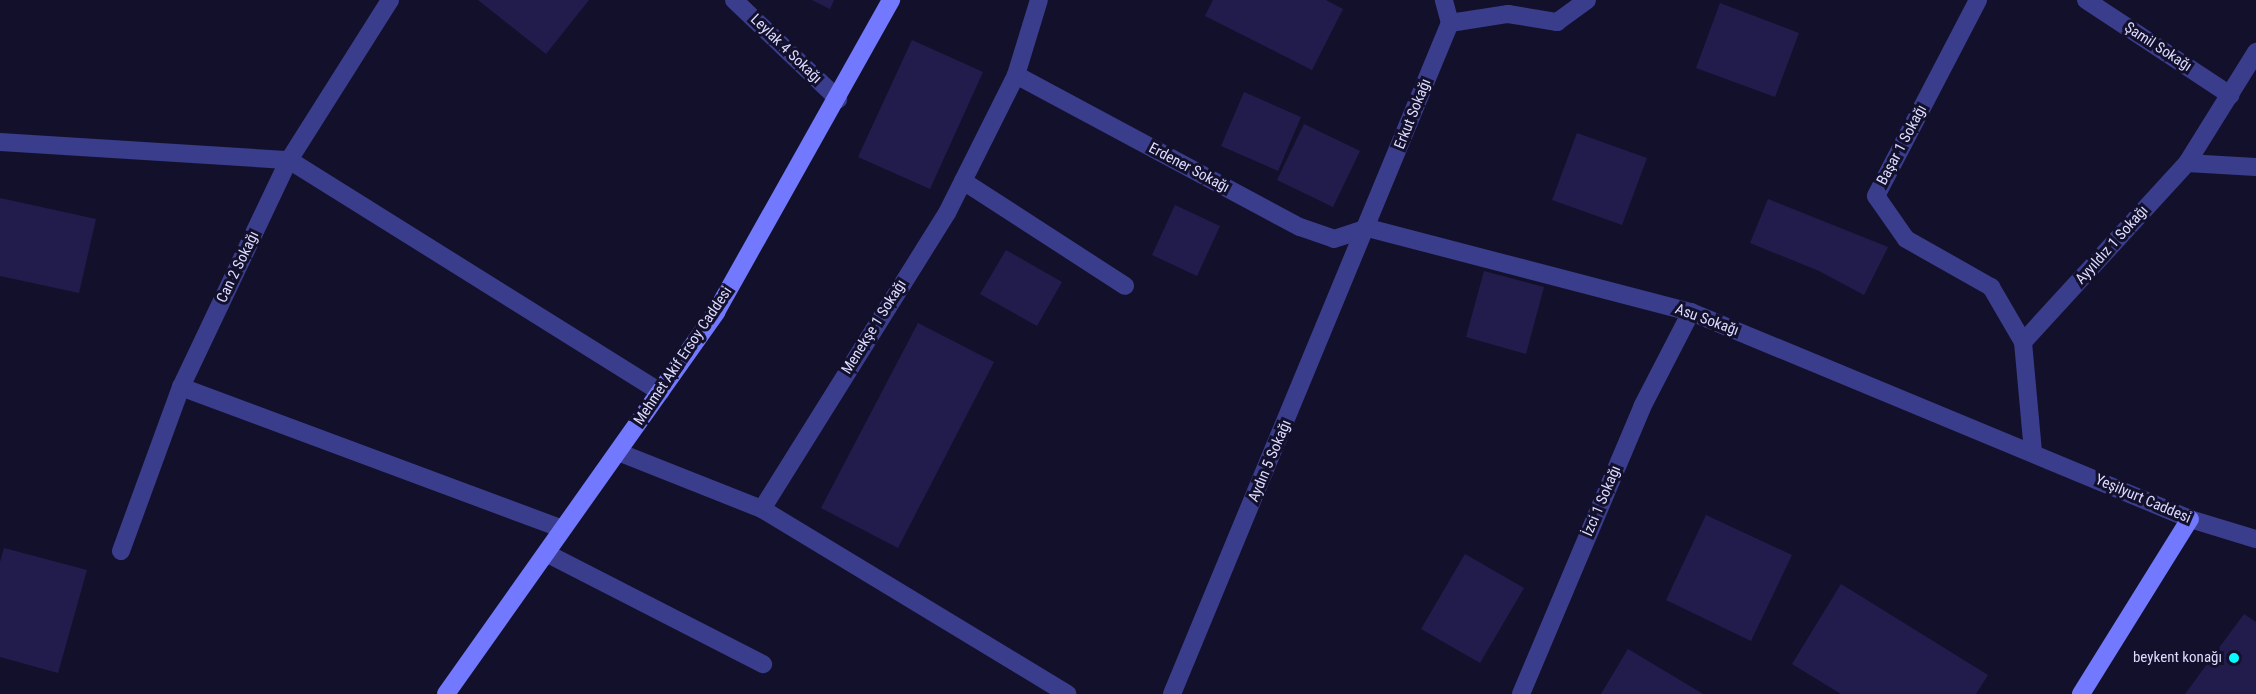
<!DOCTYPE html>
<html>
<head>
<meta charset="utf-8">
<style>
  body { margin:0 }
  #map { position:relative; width:2256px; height:694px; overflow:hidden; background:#13102c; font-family:"Roboto Condensed",sans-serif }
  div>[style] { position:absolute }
  .building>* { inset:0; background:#221c4d }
  .lane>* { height:18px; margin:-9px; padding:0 9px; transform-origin:9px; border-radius:9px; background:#3a3d8c }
  .street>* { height:18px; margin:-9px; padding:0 9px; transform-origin:9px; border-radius:9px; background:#3a3d8c }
  .secondary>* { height:18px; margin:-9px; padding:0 9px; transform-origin:9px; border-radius:9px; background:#7279ff }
  .dots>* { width:16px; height:16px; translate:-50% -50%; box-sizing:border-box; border:3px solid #13102c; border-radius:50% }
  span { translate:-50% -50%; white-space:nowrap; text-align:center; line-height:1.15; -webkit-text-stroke:6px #13102c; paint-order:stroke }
  .street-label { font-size:15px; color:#dcdbff }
  .poi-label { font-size:15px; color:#dcdbff }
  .right { translate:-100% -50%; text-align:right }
</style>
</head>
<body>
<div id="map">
  <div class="building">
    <div style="clip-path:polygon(478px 0,589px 0,546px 54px)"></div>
    <div style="clip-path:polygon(812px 0,834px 0,830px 9px)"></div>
    <div style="clip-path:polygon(1213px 0,1326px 0,1343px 9px,1312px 70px,1205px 16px)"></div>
    <div style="clip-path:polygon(1720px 3px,1799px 33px,1775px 97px,1696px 68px)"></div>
    <div style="clip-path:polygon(912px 40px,983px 72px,930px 189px,858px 157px)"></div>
    <div style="clip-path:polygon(1244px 92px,1301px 117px,1278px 171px,1221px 146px)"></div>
    <div style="clip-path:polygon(1304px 124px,1360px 151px,1333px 207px,1277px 180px)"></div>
    <div style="clip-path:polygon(1577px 133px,1647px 158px,1622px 225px,1552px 200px)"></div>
    <div style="clip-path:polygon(0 198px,96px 219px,79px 293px,0 276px)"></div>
    <div style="clip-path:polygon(1768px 199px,1888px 247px,1864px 295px,1819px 271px,1750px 243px)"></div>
    <div style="clip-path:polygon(1175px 205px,1220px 226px,1197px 276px,1152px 255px)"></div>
    <div style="clip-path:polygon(1006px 250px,1062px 282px,1037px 326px,980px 294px)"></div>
    <div style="clip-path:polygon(1484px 271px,1544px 287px,1526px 354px,1466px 337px)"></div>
    <div style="clip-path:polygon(918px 323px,994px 362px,898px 548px,821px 508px)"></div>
    <div style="clip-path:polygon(1706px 515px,1792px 555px,1751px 641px,1666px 600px)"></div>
    <div style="clip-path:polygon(4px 548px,87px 570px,58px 673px,0 657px,0 562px)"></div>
    <div style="clip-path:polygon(1465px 554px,1524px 588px,1480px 663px,1421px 629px)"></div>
    <div style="clip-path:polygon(1841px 584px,1988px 675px,1976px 694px,1841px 694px,1792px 664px)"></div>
    <div style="clip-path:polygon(2244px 614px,2256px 622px,2256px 694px,2185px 694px)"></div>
    <div style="clip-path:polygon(1628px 649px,1703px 694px,1601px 694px)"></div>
  </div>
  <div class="lane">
    <div style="left:1450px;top:23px;width:59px;rotate:-8.8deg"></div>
    <div style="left:1508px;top:14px;width:50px;rotate:9.3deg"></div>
    <div style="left:1557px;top:22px;width:37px;rotate:-36deg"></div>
  </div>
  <div class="street">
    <div style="left:734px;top:0;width:144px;rotate:43.6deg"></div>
    <div style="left:1978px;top:0;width:221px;rotate:117.5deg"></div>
    <div style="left:1876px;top:196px;width:52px;rotate:55.1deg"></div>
    <div style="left:1906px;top:239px;width:98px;rotate:29.5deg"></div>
    <div style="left:1991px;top:287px;width:64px;rotate:59.8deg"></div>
    <div style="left:2086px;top:0;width:173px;rotate:33.4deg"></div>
    <div style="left:1016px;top:75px;width:322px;rotate:28.2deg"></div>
    <div style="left:1300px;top:227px;width:36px;rotate:19deg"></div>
    <div style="left:1334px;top:239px;width:36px;rotate:-18deg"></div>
    <div style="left:0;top:142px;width:290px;rotate:3.6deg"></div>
    <div style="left:289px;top:160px;width:438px;rotate:32deg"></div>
    <div style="left:2187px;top:163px;width:69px;rotate:3.3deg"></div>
    <div style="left:963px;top:181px;width:193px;rotate:32.9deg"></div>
    <div style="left:1368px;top:228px;width:334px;rotate:14.6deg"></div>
    <div style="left:1691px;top:312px;width:540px;rotate:22.53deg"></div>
    <div style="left:2190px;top:519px;width:69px;rotate:16.9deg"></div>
    <div style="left:181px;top:387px;width:407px;rotate:20.4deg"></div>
    <div style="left:618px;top:452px;width:155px;rotate:21.6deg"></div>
    <div style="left:762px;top:509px;width:349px;rotate:-58deg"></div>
    <div style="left:947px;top:213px;width:154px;rotate:-63.4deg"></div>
    <div style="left:1016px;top:75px;width:78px;rotate:-73deg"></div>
    <div style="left:2033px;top:452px;width:110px;rotate:-95.2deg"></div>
    <div style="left:2023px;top:342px;width:243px;rotate:-47.5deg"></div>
    <div style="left:2187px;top:163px;width:131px;rotate:-58.1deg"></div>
    <div style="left:762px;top:509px;width:357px;rotate:31.2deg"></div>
    <div style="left:121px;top:551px;width:175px;rotate:-69.9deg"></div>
    <div style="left:181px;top:387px;width:251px;rotate:-64.6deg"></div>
    <div style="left:289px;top:160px;width:189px;rotate:-57.7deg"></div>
    <div style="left:546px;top:553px;width:244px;rotate:27.1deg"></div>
    <div style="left:1172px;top:694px;width:726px;rotate:-67.5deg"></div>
    <div style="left:1450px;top:23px;width:24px;rotate:-105deg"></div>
    <div style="left:1521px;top:694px;width:311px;rotate:-67.1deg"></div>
    <div style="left:1642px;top:407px;width:107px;rotate:-62.7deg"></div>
  </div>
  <div class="secondary">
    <div style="left:446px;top:694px;width:468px;rotate:-54.7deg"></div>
    <div style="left:716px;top:312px;width:358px;rotate:-60.7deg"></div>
    <div style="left:2081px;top:694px;width:206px;rotate:-58.1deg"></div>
  </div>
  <div class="dots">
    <div style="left:2234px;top:658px;background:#07faff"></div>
  </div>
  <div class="street-label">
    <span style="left:2158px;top:47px;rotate:33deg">Şamil Sokağı</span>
    <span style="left:786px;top:49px;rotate:44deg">Leylak 4 Sokağı</span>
    <span style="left:1413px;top:114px;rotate:-68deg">Erkut Sokağı</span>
    <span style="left:1902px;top:145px;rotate:-62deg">Başar 1 Sokağı</span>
    <span style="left:1189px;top:168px;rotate:28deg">Erdener Sokağı</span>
    <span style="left:2112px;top:245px;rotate:-48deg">Ayyıldız 1 Sokağı</span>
    <span style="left:238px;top:267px;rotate:-64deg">Can 2 Sokağı</span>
    <span style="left:1707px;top:320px;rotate:20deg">Asu Sokağı</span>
    <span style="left:874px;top:327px;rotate:-58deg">Menekşe 1 Sokağı</span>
    <span style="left:683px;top:356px;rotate:-56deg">Mehmet Akif Ersoy Caddesi</span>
    <span style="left:1270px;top:461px;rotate:-67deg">Aydın 5 Sokağı</span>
    <span style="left:2143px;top:499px;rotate:23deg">Yeşilyurt Caddesi</span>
    <span style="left:1602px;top:501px;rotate:-67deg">İzci 1 Sokağı</span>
  </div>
  <div class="poi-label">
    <span class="right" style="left:2222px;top:658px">beykent konağı</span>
  </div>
</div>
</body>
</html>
